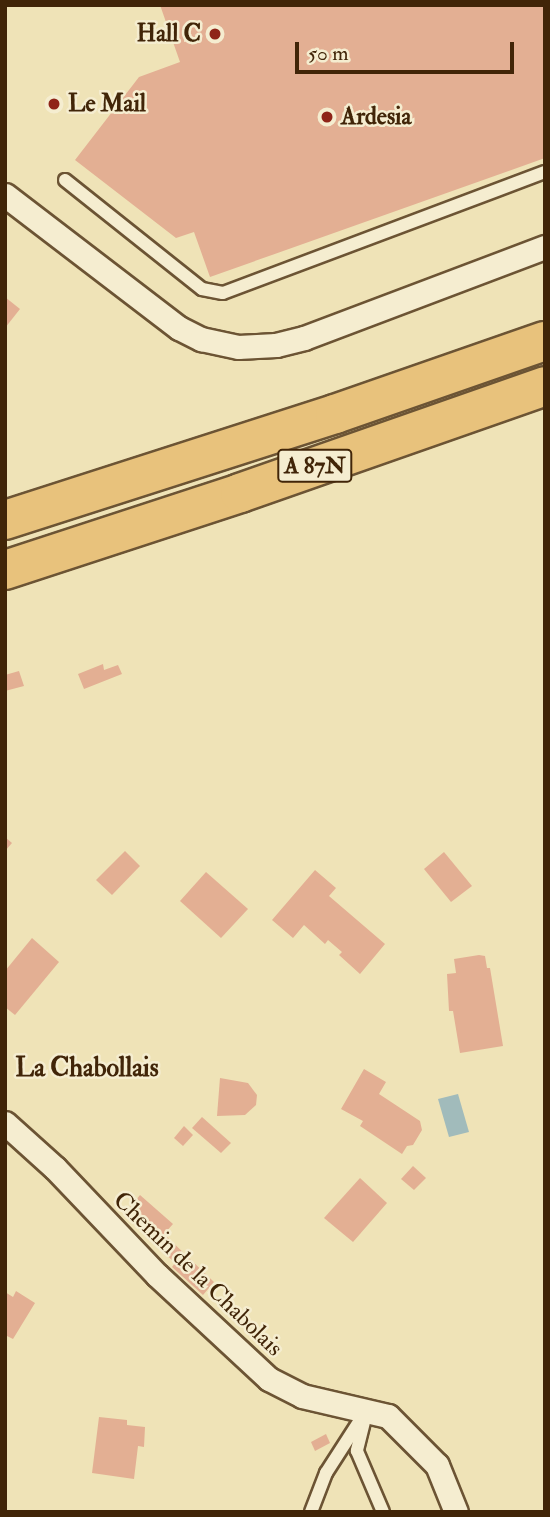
<!DOCTYPE html>
<html>
<head>
<meta charset="utf-8">
<style>
  body { margin:0 }
  #map { position:relative; width:550px; height:1517px; overflow:hidden; background:#efe3b7; font-family:"IM FELL Double Pica",serif }
  div>[style] { position:absolute }
  .water>* { inset:0; background:#a1bbbb }
  .building>* { inset:0; background:#e3af93 }
  .roads { filter:drop-shadow(2px 0 #6c5434) drop-shadow(-2px 0 #6c5434) drop-shadow(0 2px #6c5434) drop-shadow(0 -2px #6c5434) }
  .lane>* { height:12px; margin:-6px; padding:0 6px; transform-origin:6px; border-radius:6px; background:#f5edd0 }
  .street>* { height:23px; margin:-11.5px; padding:0 11.5px; transform-origin:11.5px; border-radius:11.5px; background:#f5edd0 }
  .highway>* { height:38px; margin:-19px; padding:0 19px; transform-origin:19px; border-radius:19px; background:#e8c27c }
  .dots>* { width:19px; height:19px; translate:-50% -50%; box-sizing:border-box; border:4px solid #f5edd0; border-radius:50% }
  span { translate:-50% -50%; white-space:nowrap; text-align:center; line-height:1.15; -webkit-text-stroke:5px #f5edd0; paint-order:stroke }
  .shield-label span { padding:2px 5px; background:#f5edd0; border:2px solid; border-radius:5px; -webkit-text-stroke-width:0 }
  .shield-label { font-size:23px; color:#412508; font-weight:700 }
  .poi-label { font-size:24px; color:#412508; font-weight:700 }
  .right { translate:-100% -50%; text-align:right }
  .left { translate:0 -50%; text-align:left }
  .street-label { font-size:24px; color:#412508 }
  .neighbourhood-label { font-size:26px; color:#412508; font-weight:700 }
  .frame { position:absolute; inset:0; border:7px solid #412508; pointer-events:none }
  .scale { position:absolute; left:295px; top:42px; width:219px; height:32px; box-sizing:border-box; border:4px solid #412508; border-top:0; padding-left:9px; font-size:21px; line-height:24px; white-space:nowrap; color:#412508; -webkit-text-stroke:5px #f5edd0; paint-order:stroke }
</style>
</head>
<body>
<div id="map">
  <div class="water">
    <div style="clip-path:polygon(458px 1094px,469px 1132px,449px 1137px,438px 1099px)"></div>
  </div>
  <div class="building">
    <div style="clip-path:polygon(160px 5px,545px 5px,545px 158px,210px 277px,194px 232px,176px 238px,75px 160px,139px 77px,180px 62px)"></div>
    <div style="clip-path:polygon(5px 297px,20px 309px,5px 328px)"></div>
    <div style="clip-path:polygon(103px 664px,104px 670px,118px 665px,122px 674px,84px 689px,78px 674px)"></div>
    <div style="clip-path:polygon(19px 671px,24px 686px,5px 691px,5px 675px)"></div>
    <div style="clip-path:polygon(5px 837px,12px 843px,5px 851px)"></div>
    <div style="clip-path:polygon(125px 851px,140px 866px,112px 895px,96px 880px)"></div>
    <div style="clip-path:polygon(444px 852px,472px 886px,451px 902px,424px 869px)"></div>
    <div style="clip-path:polygon(315px 870px,336px 888px,329px 896px,385px 944px,360px 974px,339px 955px,342px 952px,328px 940px,325px 944px,304px 925px,293px 938px,272px 920px)"></div>
    <div style="clip-path:polygon(206px 872px,248px 909px,221px 938px,180px 901px)"></div>
    <div style="clip-path:polygon(32px 938px,59px 962px,15px 1015px,5px 1007px,5px 971px)"></div>
    <div style="clip-path:polygon(479px 955px,485px 956px,487px 968px,490px 968px,503px 1046px,460px 1053px,453px 1011px,449px 1011px,447px 974px,456px 973px,454px 959px)"></div>
    <div style="clip-path:polygon(364px 1069px,386px 1082px,379px 1094px,420px 1121px,422px 1130px,413px 1145px,407px 1146px,402px 1154px,360px 1126px,363px 1121px,341px 1109px)"></div>
    <div style="clip-path:polygon(220px 1078px,248px 1083px,257px 1095px,256px 1105px,245px 1115px,217px 1116px)"></div>
    <div style="clip-path:polygon(202px 1117px,231px 1143px,221px 1153px,192px 1128px)"></div>
    <div style="clip-path:polygon(184px 1126px,193px 1135px,183px 1146px,174px 1138px)"></div>
    <div style="clip-path:polygon(413px 1166px,426px 1178px,414px 1190px,401px 1179px)"></div>
    <div style="clip-path:polygon(360px 1178px,387px 1203px,353px 1242px,324px 1218px)"></div>
    <div style="clip-path:polygon(140px 1195px,173px 1224px,164px 1234px,214px 1282px,203px 1295px,172px 1267px,175px 1263px,124px 1215px)"></div>
    <div style="clip-path:polygon(16px 1291px,35px 1303px,13px 1339px,5px 1335px,5px 1292px,13px 1297px)"></div>
    <div style="clip-path:polygon(99px 1417px,127px 1420px,127px 1425px,145px 1427px,144px 1447px,138px 1446px,134px 1479px,92px 1473px)"></div>
    <div style="clip-path:polygon(326px 1434px,330px 1443px,315px 1451px,311px 1442px)"></div>
  </div>
  <div class="roads">
    <div class="lane">
      <div style="left:65px;top:180px;width:175px;rotate:38.5deg"></div>
      <div style="left:202px;top:289px;width:21px;rotate:11deg"></div>
      <div style="left:223px;top:293px;width:344px;rotate:-20.6deg"></div>
      <div style="left:365px;top:1418px;width:34px;rotate:104deg"></div>
      <div style="left:357px;top:1451px;width:66px;rotate:66.9deg"></div>
      <div style="left:311px;top:1512px;width:42px;rotate:-69deg"></div>
      <div style="left:326px;top:1473px;width:74px;rotate:-57.2deg"></div>
    </div>
    <div class="street">
      <div style="left:5px;top:195px;width:219px;rotate:37.4deg"></div>
      <div style="left:179px;top:328px;width:25px;rotate:27deg"></div>
      <div style="left:201px;top:339px;width:38px;rotate:12deg"></div>
      <div style="left:238px;top:347px;width:38px;rotate:-3deg"></div>
      <div style="left:276px;top:345px;width:29px;rotate:-14deg"></div>
      <div style="left:304px;top:338px;width:258px;rotate:-20.7deg"></div>
      <div style="left:5px;top:1123px;width:67px;rotate:42deg"></div>
      <div style="left:55px;top:1168px;width:148px;rotate:46.4deg"></div>
      <div style="left:157px;top:1275px;width:153px;rotate:42.9deg"></div>
      <div style="left:269px;top:1379px;width:37px;rotate:27deg"></div>
      <div style="left:302px;top:1396px;width:88px;rotate:13.1deg"></div>
      <div style="left:388px;top:1416px;width:69px;rotate:45deg"></div>
      <div style="left:437px;top:1465px;width:51px;rotate:68deg"></div>
    </div>
    <div class="highway">
      <div style="left:5px;top:520px;width:347px;rotate:-17.8deg"></div>
      <div style="left:335px;top:414px;width:222px;rotate:-19.2deg"></div>
      <div style="left:5px;top:570px;width:247px;rotate:-18.1deg"></div>
      <div style="left:240px;top:493px;width:323px;rotate:-19.3deg"></div>
    </div>
  </div>
  <div class="dots">
    <div style="left:215px;top:34px;background:#8f2418"></div>
    <div style="left:54px;top:104px;background:#8f2418"></div>
    <div style="left:327px;top:117px;background:#8f2418"></div>
  </div>
  <div class="shield-label">
    <span style="left:315px;top:466px">A 87N</span>
  </div>
  <div class="poi-label">
    <span class="right" style="left:201px;top:34px">Hall C</span>
    <span class="left" style="left:68px;top:104px">Le Mail</span>
    <span class="left" style="left:341px;top:117px">Ardesia</span>
  </div>
  <div class="street-label">
    <span style="left:198px;top:1274px;rotate:44deg">Chemin de la Chabolais</span>
  </div>
  <div class="neighbourhood-label">
    <span style="left:87px;top:1069px">La Chabollais</span>
  </div>
  <div class="frame"></div>
  <div class="scale">50 m</div>
</div>
</body>
</html>
